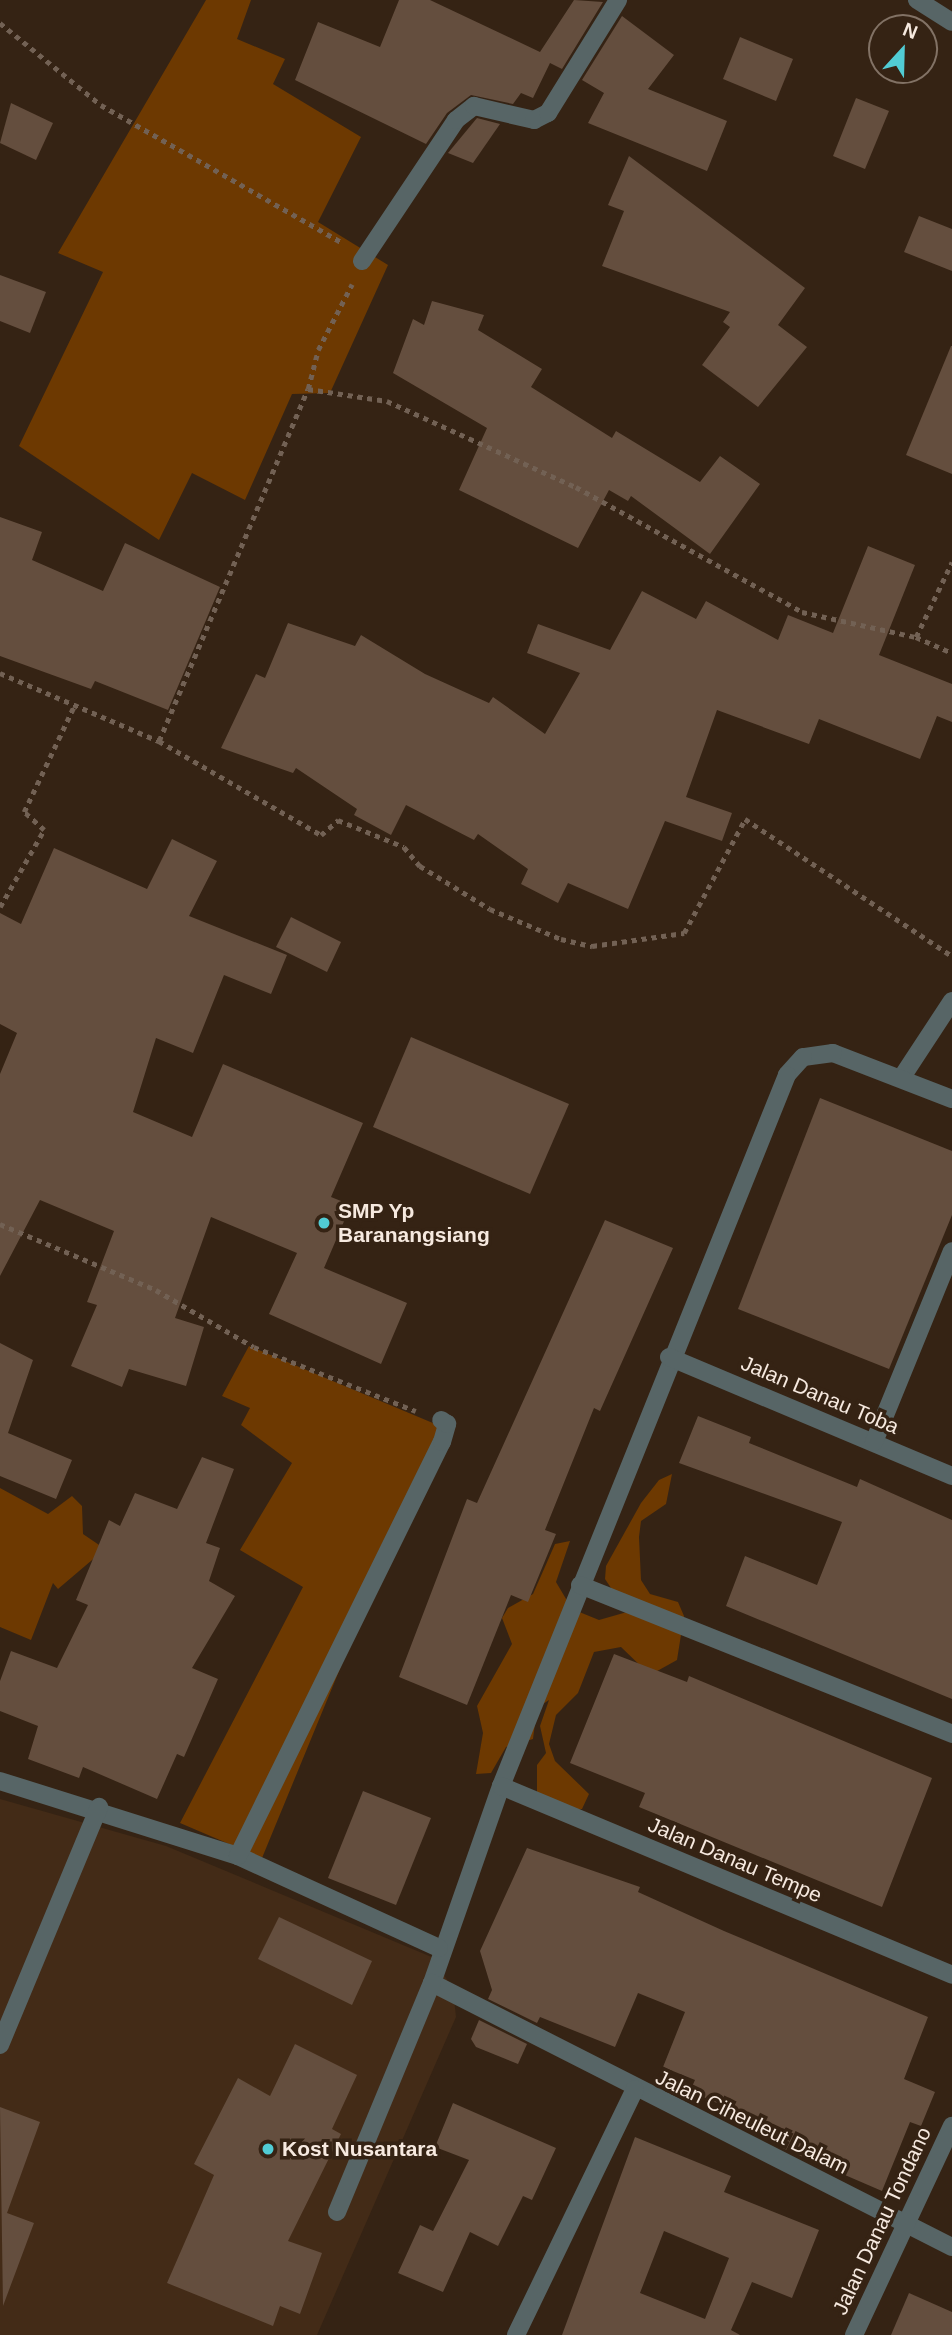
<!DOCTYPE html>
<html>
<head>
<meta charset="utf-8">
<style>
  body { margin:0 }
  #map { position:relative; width:952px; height:2335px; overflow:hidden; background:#352314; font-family:Helvetica,sans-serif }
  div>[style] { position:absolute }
  .built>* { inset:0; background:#432b17 }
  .green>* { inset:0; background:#6d3901 }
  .building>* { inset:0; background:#644e3e }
  .path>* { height:4.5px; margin-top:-2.25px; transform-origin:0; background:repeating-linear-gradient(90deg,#726154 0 5px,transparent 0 10px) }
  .minor>* { height:18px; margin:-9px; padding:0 9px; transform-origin:9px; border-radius:9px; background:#576566 }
  .dots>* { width:19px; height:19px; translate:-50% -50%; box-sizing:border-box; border:4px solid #352314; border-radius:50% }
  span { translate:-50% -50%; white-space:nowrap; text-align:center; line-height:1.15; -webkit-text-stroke:7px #352314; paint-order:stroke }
  .poi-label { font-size:21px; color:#f6e9df; font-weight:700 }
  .left { translate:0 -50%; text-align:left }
  .street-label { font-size:21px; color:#f6e9df }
  .north { position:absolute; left:868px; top:14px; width:70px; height:70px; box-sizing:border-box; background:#352314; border:2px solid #827265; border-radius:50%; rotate:22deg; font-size:19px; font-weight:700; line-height:28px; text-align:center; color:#f6e9df }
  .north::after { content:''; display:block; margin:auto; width:24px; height:32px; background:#51ccd4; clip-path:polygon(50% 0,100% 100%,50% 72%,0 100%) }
</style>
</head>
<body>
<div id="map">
  <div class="built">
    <div style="clip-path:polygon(0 1799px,166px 1846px,434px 1958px,453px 1990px,456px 2017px,317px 2335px,0 2335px)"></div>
  </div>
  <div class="green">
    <div style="clip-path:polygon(206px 0,251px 0,237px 39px,285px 59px,273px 84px,361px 137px,318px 222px,388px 265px,330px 393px,292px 394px,245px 500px,192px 473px,159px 540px,19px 446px,103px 272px,58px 253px)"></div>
    <div style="clip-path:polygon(249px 1346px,440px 1426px,262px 1858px,180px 1823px,303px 1587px,240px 1550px,292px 1463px,241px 1425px,250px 1408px,222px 1396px)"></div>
    <div style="clip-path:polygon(672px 1474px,666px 1504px,641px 1521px,639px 1537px,641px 1580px,650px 1594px,678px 1602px,684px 1616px,677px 1660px,650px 1675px,621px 1647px,594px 1652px,578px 1693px,556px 1715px,549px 1744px,555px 1761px,589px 1794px,582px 1809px,570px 1810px,537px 1792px,537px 1765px,546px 1753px,540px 1726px,549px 1700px,537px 1708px,533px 1739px,506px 1747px,491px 1773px,476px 1774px,483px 1733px,477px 1706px,512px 1644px,502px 1618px,508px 1608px,533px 1594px,555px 1544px,570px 1541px,556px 1582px,572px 1609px,599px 1620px,627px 1612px,605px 1579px,606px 1566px,641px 1503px,659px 1480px)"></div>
    <div style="clip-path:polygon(0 1488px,48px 1514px,72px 1496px,82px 1506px,83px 1534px,105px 1549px,58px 1589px,53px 1583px,31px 1640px,0 1627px)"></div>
  </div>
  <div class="building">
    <div style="clip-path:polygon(399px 0,430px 0,540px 52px,574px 0,603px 2px,562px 69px,550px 63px,533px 98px,521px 93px,513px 104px,471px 95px,447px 113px,426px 144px,295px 80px,318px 22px,380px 47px)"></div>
    <div style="clip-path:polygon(622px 16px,674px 55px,648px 89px,727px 121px,707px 171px,588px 123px,604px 93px,582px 80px)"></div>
    <div style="clip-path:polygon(740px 37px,793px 59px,776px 101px,723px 79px)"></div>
    <div style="clip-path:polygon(856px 98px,889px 111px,865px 169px,833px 156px)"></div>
    <div style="clip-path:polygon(11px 103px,53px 123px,36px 160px,0 143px)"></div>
    <div style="clip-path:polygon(477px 118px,500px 124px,473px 163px,448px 153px)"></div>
    <div style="clip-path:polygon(629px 156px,805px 288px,778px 325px,807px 347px,758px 407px,702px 365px,730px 327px,723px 322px,730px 312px,602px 266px,624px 211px,608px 205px)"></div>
    <div style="clip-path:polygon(919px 216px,952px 229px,952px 271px,904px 252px)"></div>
    <div style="clip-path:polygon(0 275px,46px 292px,30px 333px,0 321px)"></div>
    <div style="clip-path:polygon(432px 301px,484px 315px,478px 330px,542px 369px,531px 387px,612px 438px,616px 431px,700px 482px,720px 456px,760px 484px,710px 554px,631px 496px,628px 501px,609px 490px,578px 548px,459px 490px,487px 428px,393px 373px,413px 319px,424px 325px)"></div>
    <div style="clip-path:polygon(951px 346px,952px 346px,952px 474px,906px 455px)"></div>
    <div style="clip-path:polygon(0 517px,42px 532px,32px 560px,103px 591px,125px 543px,220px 587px,168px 710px,95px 681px,91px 689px,0 656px)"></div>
    <div style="clip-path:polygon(868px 546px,915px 565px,879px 655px,952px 684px,952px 722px,937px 716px,920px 759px,819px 719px,809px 744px,717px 710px,686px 797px,732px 813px,722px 841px,665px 821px,628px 909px,568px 883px,558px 903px,521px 884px,528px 869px,478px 834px,474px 840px,406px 805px,391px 835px,354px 815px,357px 809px,296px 768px,293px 773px,221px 748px,256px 674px,265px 678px,288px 623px,355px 646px,361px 635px,425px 674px,489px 703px,493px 697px,545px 734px,580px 673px,527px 653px,538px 624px,610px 650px,642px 591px,696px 619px,706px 601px,778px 640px,788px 615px,833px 633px)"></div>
    <div style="clip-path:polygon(172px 839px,217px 861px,189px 916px,287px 955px,271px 994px,224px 975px,193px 1053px,156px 1038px,133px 1112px,192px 1137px,223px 1064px,363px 1123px,331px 1197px,351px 1205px,324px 1268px,407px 1303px,381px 1364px,269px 1314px,297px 1253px,211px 1217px,175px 1318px,204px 1327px,186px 1386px,129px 1369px,122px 1387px,71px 1366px,97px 1305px,87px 1302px,114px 1231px,40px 1200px,0 1276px,0 1074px,17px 1033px,0 1024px,0 913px,21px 924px,54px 848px,147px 889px)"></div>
    <div style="clip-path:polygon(291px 917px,341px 942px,327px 972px,276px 947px)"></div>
    <div style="clip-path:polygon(411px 1037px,569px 1104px,530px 1194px,373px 1127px)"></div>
    <div style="clip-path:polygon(820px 1098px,952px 1151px,952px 1215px,889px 1369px,738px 1309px)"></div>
    <div style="clip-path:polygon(605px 1220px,673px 1248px,600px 1411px,594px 1408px,545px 1530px,556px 1534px,528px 1602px,511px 1595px,467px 1705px,399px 1677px,467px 1499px,477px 1503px)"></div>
    <div style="clip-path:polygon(0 1343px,33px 1360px,8px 1433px,72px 1460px,56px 1499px,0 1476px)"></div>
    <div style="clip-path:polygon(698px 1416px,751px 1437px,749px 1443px,857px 1487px,860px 1479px,952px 1520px,952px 1699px,726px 1606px,745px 1556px,817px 1585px,842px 1522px,679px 1463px)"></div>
    <div style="clip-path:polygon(202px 1457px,234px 1469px,206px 1543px,220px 1548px,209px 1581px,235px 1596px,192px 1668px,218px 1679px,184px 1757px,177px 1754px,157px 1799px,83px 1767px,79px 1778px,28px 1759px,38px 1726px,0 1711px,0 1681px,11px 1651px,57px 1668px,88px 1605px,76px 1600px,109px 1520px,120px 1526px,135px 1493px,177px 1509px)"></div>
    <div style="clip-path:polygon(614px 1654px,687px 1682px,689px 1676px,932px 1778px,882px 1907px,639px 1807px,645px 1793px,570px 1763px)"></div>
    <div style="clip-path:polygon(363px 1791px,431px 1818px,396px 1905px,328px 1878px)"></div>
    <div style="clip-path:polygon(527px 1848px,640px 1887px,638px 1892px,724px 1931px,928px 2017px,904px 2079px,935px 2092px,921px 2126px,910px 2122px,882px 2191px,780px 2147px,785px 2133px,690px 2091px,695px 2080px,663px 2067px,685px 2012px,638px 1993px,615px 2047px,540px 2017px,537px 2023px,488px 1999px,492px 1990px,480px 1951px)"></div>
    <div style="clip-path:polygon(279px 1917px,372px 1961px,352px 2005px,258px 1959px)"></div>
    <div style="clip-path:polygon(479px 2020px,527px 2044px,518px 2064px,476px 2047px,471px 2039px)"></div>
    <div style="clip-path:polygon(295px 2044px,357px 2075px,332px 2129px,341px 2134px,288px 2241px,322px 2253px,300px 2314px,280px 2306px,273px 2326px,167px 2283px,214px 2175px,194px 2164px,238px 2078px,270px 2096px)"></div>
    <div style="clip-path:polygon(453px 2103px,556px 2148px,532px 2200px,523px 2196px,498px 2246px,470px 2232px,443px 2292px,398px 2273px,420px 2225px,433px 2231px,469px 2160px,435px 2147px)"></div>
    <div style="clip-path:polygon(0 2107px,40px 2122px,7px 2213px,34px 2223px,3px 2306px)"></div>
    <div style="clip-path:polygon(evenodd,635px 2137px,731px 2176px,724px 2192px,819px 2230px,792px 2298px,752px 2282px,731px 2330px,740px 2335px,562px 2335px,635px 2137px,664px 2231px,729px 2258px,705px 2319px,640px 2293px,664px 2231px)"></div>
    <div style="clip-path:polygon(909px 2293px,952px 2312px,952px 2335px,891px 2335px)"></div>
  </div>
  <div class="path">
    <div style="left:0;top:23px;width:130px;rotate:39.1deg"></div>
    <div style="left:101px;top:105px;width:276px;rotate:29.7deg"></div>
    <div style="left:308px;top:389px;width:40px;rotate:-75.6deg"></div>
    <div style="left:318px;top:350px;width:74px;rotate:-62.7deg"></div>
    <div style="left:916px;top:637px;width:83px;rotate:-64.4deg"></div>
    <div style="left:0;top:673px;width:173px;rotate:23.2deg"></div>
    <div style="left:159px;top:741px;width:187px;rotate:30.1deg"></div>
    <div style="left:321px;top:835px;width:23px;rotate:-41deg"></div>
    <div style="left:338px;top:820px;width:71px;rotate:22.2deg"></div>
    <div style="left:404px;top:847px;width:25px;rotate:50deg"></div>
    <div style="left:420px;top:866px;width:82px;rotate:31.6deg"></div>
    <div style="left:490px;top:909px;width:77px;rotate:22.9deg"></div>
    <div style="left:561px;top:939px;width:32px;rotate:13deg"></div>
    <div style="left:592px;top:946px;width:93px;rotate:-8deg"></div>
    <div style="left:684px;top:933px;width:129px;rotate:-61.8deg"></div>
    <div style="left:745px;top:819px;width:248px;rotate:33.5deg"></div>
    <div style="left:159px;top:741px;width:382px;rotate:-67.1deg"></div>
    <div style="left:308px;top:389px;width:80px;rotate:8.6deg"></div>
    <div style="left:387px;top:401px;width:208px;rotate:24.5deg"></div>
    <div style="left:576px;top:487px;width:258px;rotate:28.9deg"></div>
    <div style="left:802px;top:612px;width:117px;rotate:12.4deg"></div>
    <div style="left:916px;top:637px;width:39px;rotate:24deg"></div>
    <div style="left:0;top:907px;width:89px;rotate:-60.3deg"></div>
    <div style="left:44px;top:830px;width:27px;rotate:-138deg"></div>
    <div style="left:24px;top:812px;width:117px;rotate:-64.7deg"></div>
    <div style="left:0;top:1224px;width:169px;rotate:22.9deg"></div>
    <div style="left:156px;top:1290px;width:113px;rotate:30.2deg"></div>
    <div style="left:254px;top:1347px;width:174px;rotate:21.6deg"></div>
  </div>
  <div class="minor">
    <div style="left:917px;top:0;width:41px;rotate:32.2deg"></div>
    <div style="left:362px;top:261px;width:169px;rotate:-56.3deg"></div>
    <div style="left:456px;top:120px;width:23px;rotate:-38deg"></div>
    <div style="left:474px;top:106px;width:62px;rotate:13.1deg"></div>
    <div style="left:534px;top:120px;width:16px;rotate:-27deg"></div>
    <div style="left:548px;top:113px;width:133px;rotate:-58.2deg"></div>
    <div style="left:902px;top:1077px;width:91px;rotate:-56.7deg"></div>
    <div style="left:952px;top:1099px;width:128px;rotate:-158.9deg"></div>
    <div style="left:833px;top:1053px;width:30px;rotate:172deg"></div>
    <div style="left:803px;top:1057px;width:24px;rotate:132deg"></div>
    <div style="left:787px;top:1075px;width:766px;rotate:111.91deg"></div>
    <div style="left:501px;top:1786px;width:209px;rotate:109.3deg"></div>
    <div style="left:432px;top:1983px;width:583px;rotate:26.92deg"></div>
    <div style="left:669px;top:1357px;width:307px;rotate:22.8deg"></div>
    <div style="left:874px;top:1442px;width:206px;rotate:-67.8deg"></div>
    <div style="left:580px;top:1585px;width:401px;rotate:21.8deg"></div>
    <div style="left:0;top:1781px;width:250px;rotate:17.5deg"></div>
    <div style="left:238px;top:1856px;width:221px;rotate:24.6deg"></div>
    <div style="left:501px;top:1786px;width:489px;rotate:22.7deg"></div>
    <div style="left:238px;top:1856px;width:462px;rotate:-63.8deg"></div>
    <div style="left:442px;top:1442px;width:19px;rotate:-74deg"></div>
    <div style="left:447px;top:1424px;width:7px;rotate:-146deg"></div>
    <div style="left:0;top:2045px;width:258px;rotate:-67.4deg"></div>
    <div style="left:337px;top:2212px;width:248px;rotate:-67.5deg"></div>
    <div style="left:516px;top:2335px;width:273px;rotate:-64.2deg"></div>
    <div style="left:854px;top:2335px;width:231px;rotate:-64.9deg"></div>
  </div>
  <div class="dots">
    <div style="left:324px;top:1223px;background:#51ccd4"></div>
    <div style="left:268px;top:2149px;background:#51ccd4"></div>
  </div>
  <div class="poi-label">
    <span class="left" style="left:338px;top:1223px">SMP Yp<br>Baranangsiang</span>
    <span class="left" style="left:282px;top:2149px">Kost Nusantara</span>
  </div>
  <div class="street-label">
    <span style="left:820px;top:1395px;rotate:23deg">Jalan Danau Toba</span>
    <span style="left:735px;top:1860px;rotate:23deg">Jalan Danau Tempe</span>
    <span style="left:752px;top:2122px;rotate:26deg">Jalan Ciheuleut Dalam</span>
    <span style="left:882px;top:2221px;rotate:-65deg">Jalan Danau Tondano</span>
  </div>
  <div class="north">N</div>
</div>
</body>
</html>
